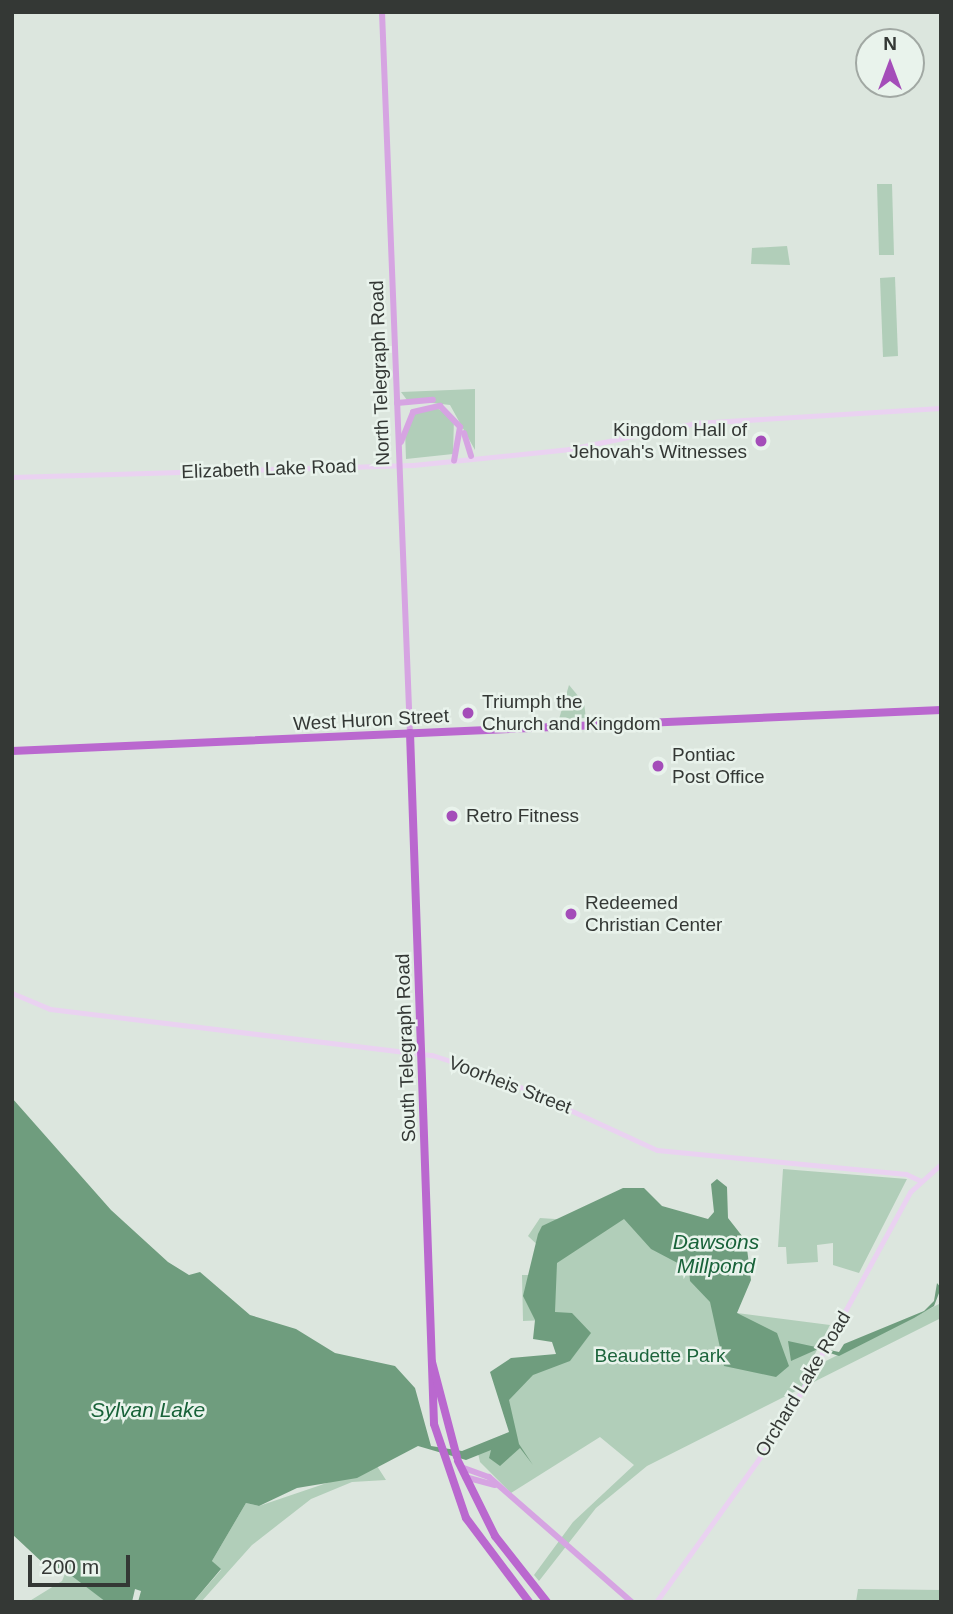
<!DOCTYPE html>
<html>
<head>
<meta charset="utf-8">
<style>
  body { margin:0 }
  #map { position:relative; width:953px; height:1614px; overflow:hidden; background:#dce6de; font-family:Helvetica,sans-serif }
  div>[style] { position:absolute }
  .green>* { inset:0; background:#b1ceb9 }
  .water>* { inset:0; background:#6f9d7e }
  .secondary>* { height:5px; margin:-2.5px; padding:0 2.5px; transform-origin:2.5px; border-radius:2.5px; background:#ead2f1 }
  .primary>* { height:6px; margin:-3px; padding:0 3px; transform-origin:3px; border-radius:3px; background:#d6a4e2 }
  .highway>* { height:8px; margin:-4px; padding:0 4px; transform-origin:4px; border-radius:4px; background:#ba68cf }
  .dots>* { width:19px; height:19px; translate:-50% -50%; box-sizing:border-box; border:4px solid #e9f3ec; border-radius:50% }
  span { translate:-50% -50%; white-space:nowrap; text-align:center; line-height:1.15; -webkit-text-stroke:5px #e9f3ec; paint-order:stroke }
  .street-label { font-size:19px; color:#343835 }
  .poi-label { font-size:19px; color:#343835 }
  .right { translate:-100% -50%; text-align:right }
  .left { translate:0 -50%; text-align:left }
  .park-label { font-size:19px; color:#1d653c }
  .water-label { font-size:21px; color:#186239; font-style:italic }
  .frame { position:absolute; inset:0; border:14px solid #343835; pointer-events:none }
  .north { position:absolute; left:855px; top:28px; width:70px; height:70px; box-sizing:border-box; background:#e9f3ec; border:2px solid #a1a8a3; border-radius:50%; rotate:0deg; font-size:19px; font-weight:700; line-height:28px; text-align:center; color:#343835 }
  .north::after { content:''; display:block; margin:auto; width:24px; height:32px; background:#a44db9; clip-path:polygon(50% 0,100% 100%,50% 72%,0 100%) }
  .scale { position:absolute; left:28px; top:1555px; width:102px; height:32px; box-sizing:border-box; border:4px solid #343835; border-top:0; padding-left:9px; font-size:21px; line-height:24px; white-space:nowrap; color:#343835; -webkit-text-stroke:5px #e9f3ec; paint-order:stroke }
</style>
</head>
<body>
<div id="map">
  <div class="green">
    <div style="clip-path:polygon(877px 184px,892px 184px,894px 255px,879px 255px)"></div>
    <div style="clip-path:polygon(787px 246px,790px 265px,751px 264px,752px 248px)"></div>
    <div style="clip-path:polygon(895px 277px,898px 356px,883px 357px,880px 278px)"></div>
    <div style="clip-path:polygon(475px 389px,475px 450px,450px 405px,407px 400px,401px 392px)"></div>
    <div style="clip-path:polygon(433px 406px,454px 418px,453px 454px,406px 459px,405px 431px,412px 414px)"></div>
    <div style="clip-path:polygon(569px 685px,584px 703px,586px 718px,559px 719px)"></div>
    <div style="clip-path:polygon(783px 1169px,907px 1179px,859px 1273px,833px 1265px,833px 1243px,817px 1245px,818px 1262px,787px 1264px,786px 1247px,778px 1247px)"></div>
    <div style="clip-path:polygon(621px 1205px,737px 1313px,830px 1325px,806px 1371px,941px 1303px,941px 1318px,647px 1466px,596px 1508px,539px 1581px,534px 1575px,573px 1522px,634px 1465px,600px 1437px,511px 1493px,480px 1462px,477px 1449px,515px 1430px,502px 1384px,565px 1356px,571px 1319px,523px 1321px,522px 1275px,529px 1275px,546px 1253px,528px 1236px,540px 1218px,570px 1220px)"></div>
    <div style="clip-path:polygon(377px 1466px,386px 1480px,352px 1482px,311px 1499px,252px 1545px,201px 1602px,193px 1602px,221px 1570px,212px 1561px,246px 1503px,259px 1506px)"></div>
    <div style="clip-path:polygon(66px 1571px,100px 1595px,106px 1602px,28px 1602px,62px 1581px)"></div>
    <div style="clip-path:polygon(858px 1589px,941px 1590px,941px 1602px,856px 1602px)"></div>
  </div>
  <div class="water">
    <div style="clip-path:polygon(12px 1098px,111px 1210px,168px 1262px,189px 1275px,200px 1272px,250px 1315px,296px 1329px,335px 1353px,395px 1366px,415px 1388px,431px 1446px,462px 1451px,509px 1432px,490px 1372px,511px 1358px,556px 1354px,552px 1342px,533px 1339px,535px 1320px,523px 1296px,538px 1234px,542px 1226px,623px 1188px,644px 1188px,662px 1206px,708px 1219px,714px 1212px,711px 1184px,717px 1179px,727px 1187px,728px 1218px,746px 1241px,751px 1280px,737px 1313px,777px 1333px,789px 1366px,776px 1377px,724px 1366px,710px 1302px,690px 1281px,689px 1269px,651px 1249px,624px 1219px,557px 1263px,555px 1312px,572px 1313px,591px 1333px,570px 1361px,533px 1375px,509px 1400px,519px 1444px,533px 1465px,520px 1448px,500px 1466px,489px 1458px,491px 1450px,466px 1460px,418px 1446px,357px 1478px,297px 1488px,259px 1506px,246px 1503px,212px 1561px,221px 1569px,193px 1602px,138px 1602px,141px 1591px,135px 1589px,132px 1602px,106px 1602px,64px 1570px,43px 1563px,12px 1534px)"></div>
    <div style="clip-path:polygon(937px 1283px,941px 1288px,934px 1306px,914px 1318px,839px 1356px,818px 1349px,791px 1361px,788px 1341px,839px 1352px,844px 1344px,924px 1311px,934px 1301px)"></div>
  </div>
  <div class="secondary">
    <div style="left:12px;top:477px;width:401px;rotate:-1.7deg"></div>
    <div style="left:413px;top:465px;width:158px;rotate:-5.8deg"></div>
    <div style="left:570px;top:449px;width:129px;rotate:-11.7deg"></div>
    <div style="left:696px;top:423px;width:245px;rotate:-3.5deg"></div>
    <div style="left:12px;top:993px;width:41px;rotate:22.8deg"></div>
    <div style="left:50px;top:1009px;width:385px;rotate:6.9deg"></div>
    <div style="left:432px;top:1055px;width:67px;rotate:18.2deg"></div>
    <div style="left:496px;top:1076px;width:177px;rotate:24.7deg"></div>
    <div style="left:657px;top:1150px;width:250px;rotate:5.5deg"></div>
    <div style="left:906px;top:1174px;width:14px;rotate:25deg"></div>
    <div style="left:656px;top:1602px;width:218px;rotate:-54.3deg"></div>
    <div style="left:783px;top:1425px;width:265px;rotate:-61.4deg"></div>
    <div style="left:910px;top:1192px;width:42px;rotate:-42.1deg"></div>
  </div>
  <div class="primary">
    <div style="left:382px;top:12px;width:722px;rotate:87.78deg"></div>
    <div style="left:397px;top:403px;width:36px;rotate:-5deg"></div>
    <div style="left:464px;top:433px;width:24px;rotate:73deg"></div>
    <div style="left:401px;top:442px;width:32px;rotate:-68deg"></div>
    <div style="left:413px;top:412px;width:28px;rotate:-13deg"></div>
    <div style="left:440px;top:406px;width:29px;rotate:46deg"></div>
    <div style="left:460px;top:427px;width:34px;rotate:100deg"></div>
    <div style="left:461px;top:1467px;width:30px;rotate:20deg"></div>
    <div style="left:489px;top:1477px;width:190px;rotate:41.2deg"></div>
    <div style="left:465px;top:1477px;width:31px;rotate:15deg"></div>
  </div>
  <div class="highway">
    <div style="left:410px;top:733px;width:691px;rotate:88.01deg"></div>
    <div style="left:434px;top:1424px;width:99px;rotate:71.2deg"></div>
    <div style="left:466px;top:1518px;width:105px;rotate:53.1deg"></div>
    <div style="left:12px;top:751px;width:930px;rotate:-2.53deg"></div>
    <div style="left:432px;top:1362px;width:98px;rotate:75.3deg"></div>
    <div style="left:458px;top:1461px;width:84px;rotate:63.7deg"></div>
    <div style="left:495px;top:1536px;width:84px;rotate:51.8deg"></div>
  </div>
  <div class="dots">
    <div style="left:761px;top:441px;background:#a44db9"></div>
    <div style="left:468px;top:713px;background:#a44db9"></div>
    <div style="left:658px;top:766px;background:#a44db9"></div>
    <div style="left:452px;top:816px;background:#a44db9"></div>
    <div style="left:571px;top:914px;background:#a44db9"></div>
  </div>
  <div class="street-label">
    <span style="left:380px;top:373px;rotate:-92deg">North Telegraph Road</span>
    <span style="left:269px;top:469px;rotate:-2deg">Elizabeth Lake Road</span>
    <span style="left:371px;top:720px;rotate:-3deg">West Huron Street</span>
    <span style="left:406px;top:1048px;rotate:-92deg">South Telegraph Road</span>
    <span style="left:510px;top:1085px;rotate:21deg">Voorheis Street</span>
    <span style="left:803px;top:1384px;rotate:-59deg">Orchard Lake Road</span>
  </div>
  <div class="poi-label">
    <span class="right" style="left:747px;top:441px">Kingdom Hall of<br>Jehovah's Witnesses</span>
    <span class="left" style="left:482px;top:713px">Triumph the<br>Church and Kingdom</span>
    <span class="left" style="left:672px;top:766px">Pontiac<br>Post Office</span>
    <span class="left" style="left:466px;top:816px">Retro Fitness</span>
    <span class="left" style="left:585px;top:914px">Redeemed<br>Christian Center</span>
  </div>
  <div class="park-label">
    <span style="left:660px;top:1356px">Beaudette Park</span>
  </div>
  <div class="water-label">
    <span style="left:716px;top:1254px">Dawsons<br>Millpond</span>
    <span style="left:148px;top:1410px">Sylvan Lake</span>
  </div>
  <div class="frame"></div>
  <div class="north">N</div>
  <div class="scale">200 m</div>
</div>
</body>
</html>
